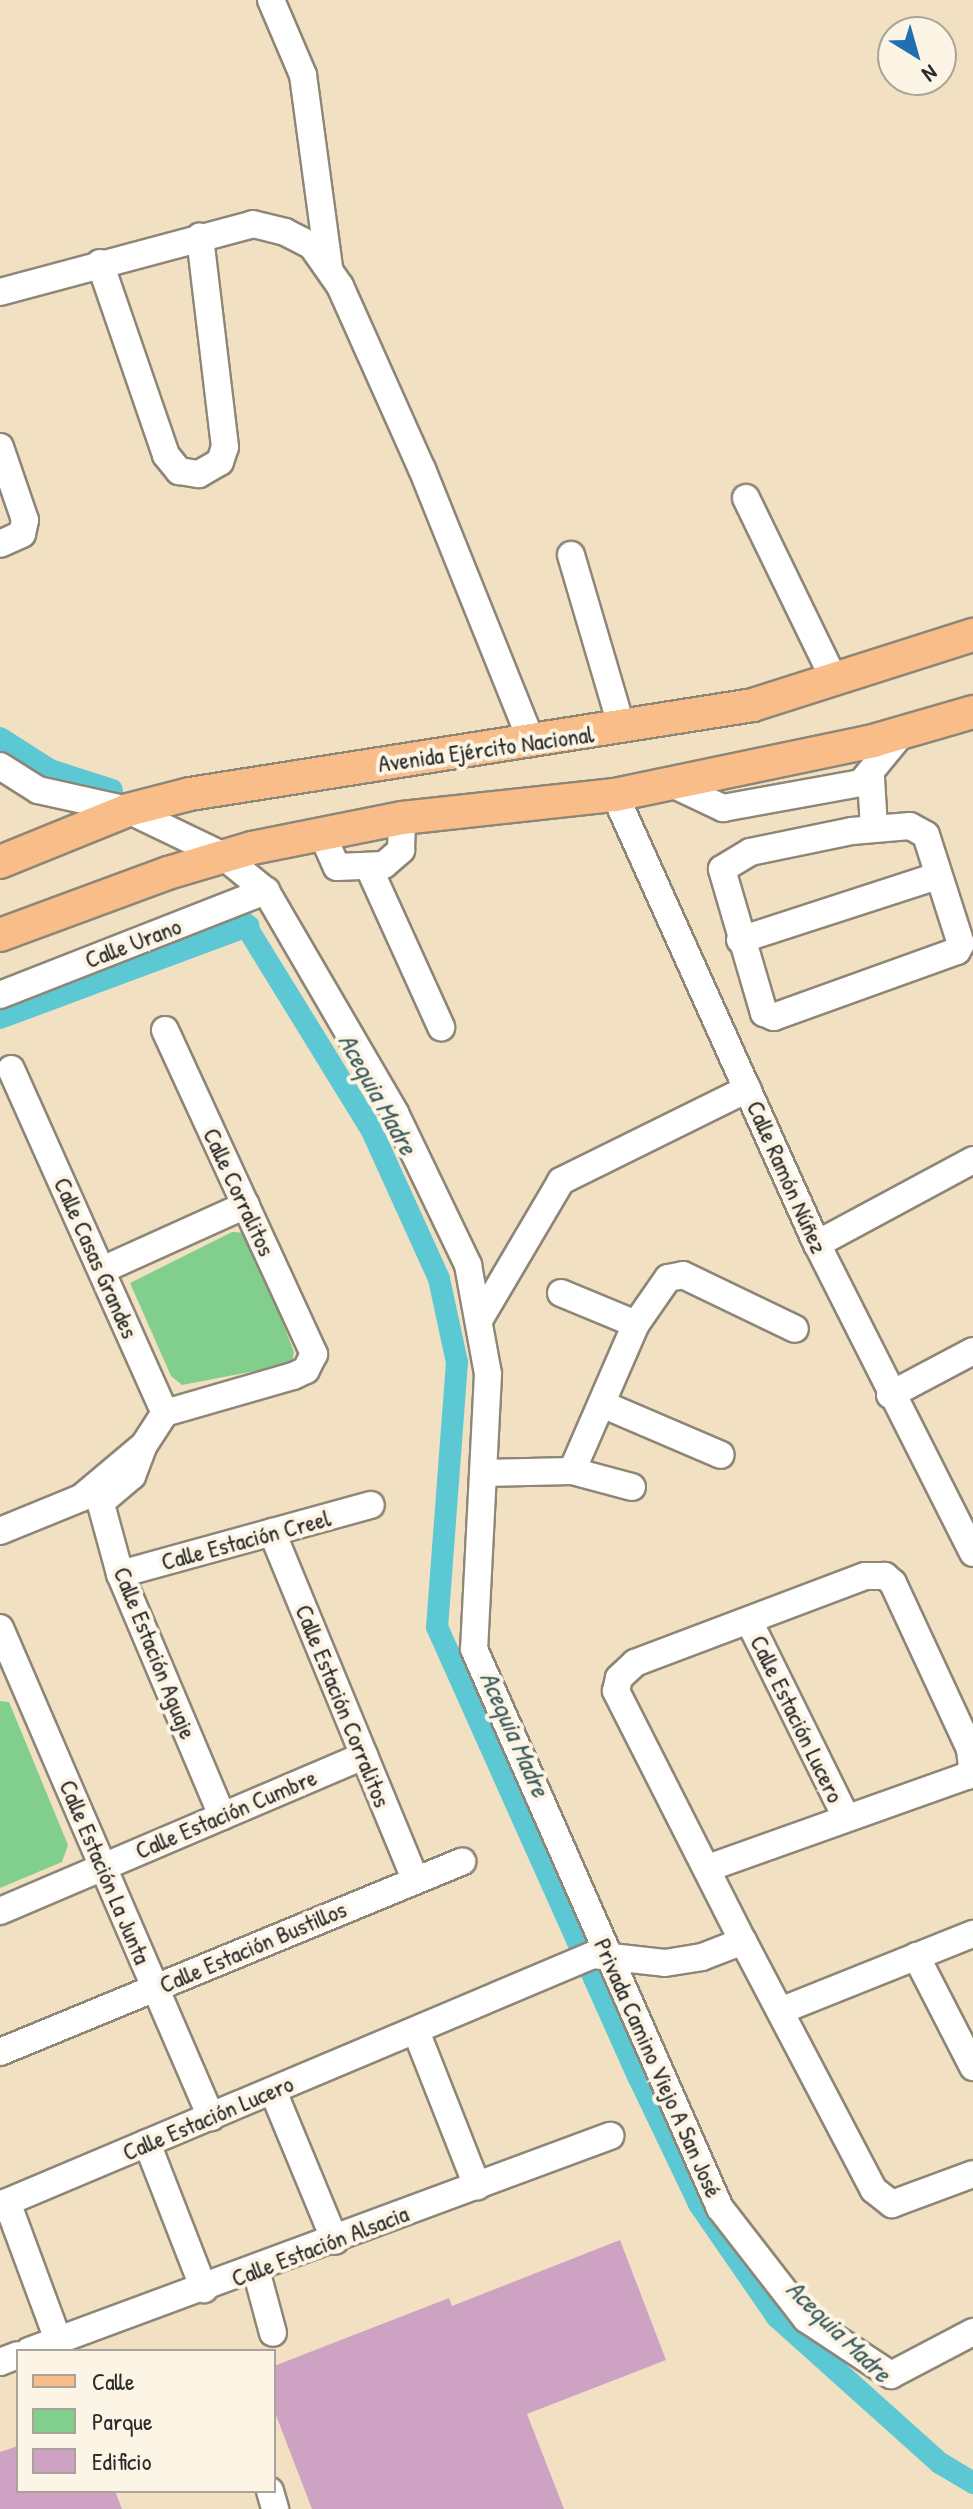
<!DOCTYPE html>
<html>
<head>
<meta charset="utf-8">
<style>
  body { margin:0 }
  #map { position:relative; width:973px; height:2509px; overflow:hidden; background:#f2e0c3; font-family:"Patrick Hand",sans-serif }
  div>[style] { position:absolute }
  .green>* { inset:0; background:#82cf8d }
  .canal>* { height:22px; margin:-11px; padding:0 11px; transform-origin:11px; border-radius:11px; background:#5cc8d3 }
  .building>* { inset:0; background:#cda2c2 }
  .roads { filter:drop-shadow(2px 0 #8e8677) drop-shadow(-2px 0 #8e8677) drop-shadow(0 2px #8e8677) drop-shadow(0 -2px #8e8677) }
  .minor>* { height:26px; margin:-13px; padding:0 13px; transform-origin:13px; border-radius:13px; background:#fff }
  .major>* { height:32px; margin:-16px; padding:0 16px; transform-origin:16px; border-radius:16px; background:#f8bd89 }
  span { translate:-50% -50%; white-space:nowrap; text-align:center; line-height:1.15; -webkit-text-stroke:8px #fcf5e5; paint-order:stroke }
  .street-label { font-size:24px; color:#2b2b2b }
  .water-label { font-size:26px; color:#3a5a5d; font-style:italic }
  .legend { position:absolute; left:16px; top:2349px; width:260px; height:144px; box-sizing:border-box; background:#fcf5e5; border:2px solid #a8a49b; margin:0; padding:10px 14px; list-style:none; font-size:24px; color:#2b2b2b }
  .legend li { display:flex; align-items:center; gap:16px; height:40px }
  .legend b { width:40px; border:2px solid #a8a49b }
  .north { position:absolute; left:877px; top:16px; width:80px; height:80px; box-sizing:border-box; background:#fcf5e5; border:2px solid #a8a49b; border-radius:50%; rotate:143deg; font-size:22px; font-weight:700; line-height:32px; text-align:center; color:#2b2b2b }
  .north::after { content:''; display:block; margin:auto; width:28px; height:36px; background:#1f6fb2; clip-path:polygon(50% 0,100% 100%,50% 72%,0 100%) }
</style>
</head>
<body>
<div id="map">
  <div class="green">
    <div style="clip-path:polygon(232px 1232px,248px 1233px,294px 1352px,292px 1364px,182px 1385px,171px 1376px,130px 1283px)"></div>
    <div style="clip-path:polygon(0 1701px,9px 1702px,68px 1845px,62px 1862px,0 1888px)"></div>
  </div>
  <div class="canal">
    <div style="left:0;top:738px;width:59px;rotate:32.6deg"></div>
    <div style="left:50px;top:770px;width:65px;rotate:17.9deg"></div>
    <div style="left:238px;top:913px;width:256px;rotate:58.4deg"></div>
    <div style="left:372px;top:1131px;width:162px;rotate:65.6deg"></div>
    <div style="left:439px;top:1279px;width:85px;rotate:77.8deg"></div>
    <div style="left:457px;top:1362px;width:266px;rotate:94.3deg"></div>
    <div style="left:437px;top:1627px;width:494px;rotate:65.9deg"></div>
    <div style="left:639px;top:2078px;width:140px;rotate:64.5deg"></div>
    <div style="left:699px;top:2204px;width:137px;rotate:55.4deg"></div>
    <div style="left:777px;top:2317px;width:219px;rotate:41.9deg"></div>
    <div style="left:940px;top:2463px;width:39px;rotate:31deg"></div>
    <div style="left:0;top:1018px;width:265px;rotate:-20.4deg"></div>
  </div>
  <div class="building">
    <div style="clip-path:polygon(620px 2240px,666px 2360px,527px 2414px,564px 2509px,312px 2509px,274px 2410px,274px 2366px,449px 2298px,452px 2306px)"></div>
    <div style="clip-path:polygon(18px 2446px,18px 2491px,115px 2491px,122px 2509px,0 2509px,0 2452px)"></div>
  </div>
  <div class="roads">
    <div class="minor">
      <div style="left:271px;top:0;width:82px;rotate:66.9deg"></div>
      <div style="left:303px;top:75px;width:194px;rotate:82.3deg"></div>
      <div style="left:100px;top:263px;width:203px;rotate:71deg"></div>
      <div style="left:166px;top:455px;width:21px;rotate:51deg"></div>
      <div style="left:179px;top:471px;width:20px;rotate:9deg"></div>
      <div style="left:199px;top:474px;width:24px;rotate:-30deg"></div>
      <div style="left:220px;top:462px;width:16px;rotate:-72deg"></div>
      <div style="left:225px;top:447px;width:212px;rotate:-96.8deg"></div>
      <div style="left:0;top:292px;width:262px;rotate:-15deg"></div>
      <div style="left:253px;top:224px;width:33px;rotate:14deg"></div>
      <div style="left:285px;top:232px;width:30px;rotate:27deg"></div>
      <div style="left:312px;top:246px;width:49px;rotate:55deg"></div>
      <div style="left:340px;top:286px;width:201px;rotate:65.9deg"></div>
      <div style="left:422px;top:469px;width:295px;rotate:68.1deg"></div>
      <div style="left:0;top:447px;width:77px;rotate:71.1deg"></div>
      <div style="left:25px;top:520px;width:14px;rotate:102deg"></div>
      <div style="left:22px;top:534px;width:24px;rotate:156deg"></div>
      <div style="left:746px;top:498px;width:203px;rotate:64.1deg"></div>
      <div style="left:571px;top:555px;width:180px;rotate:73.6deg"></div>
      <div style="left:0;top:766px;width:45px;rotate:32.3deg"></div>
      <div style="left:38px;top:790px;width:92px;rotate:12.5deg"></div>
      <div style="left:128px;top:810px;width:104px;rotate:25.6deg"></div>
      <div style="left:222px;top:855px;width:57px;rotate:39.3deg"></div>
      <div style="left:266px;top:891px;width:257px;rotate:59.8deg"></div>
      <div style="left:395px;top:1113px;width:169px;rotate:64.3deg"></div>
      <div style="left:468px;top:1265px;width:111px;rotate:79.6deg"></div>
      <div style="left:488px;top:1374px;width:275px;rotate:92.9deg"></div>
      <div style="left:474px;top:1649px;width:611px;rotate:66.25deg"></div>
      <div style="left:720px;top:2208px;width:140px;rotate:52.2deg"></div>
      <div style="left:806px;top:2319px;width:102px;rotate:33.4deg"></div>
      <div style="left:891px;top:2375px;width:93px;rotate:-27.7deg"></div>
      <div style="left:871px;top:778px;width:50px;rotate:86.6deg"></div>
      <div style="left:670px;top:783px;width:59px;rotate:25.3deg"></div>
      <div style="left:723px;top:808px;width:140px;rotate:-10.3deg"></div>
      <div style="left:861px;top:783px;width:65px;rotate:-50.6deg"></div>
      <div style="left:615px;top:795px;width:492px;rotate:65.8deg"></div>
      <div style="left:817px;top:1244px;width:346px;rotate:63.2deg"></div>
      <div style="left:910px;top:826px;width:18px;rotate:29deg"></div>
      <div style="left:926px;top:835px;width:114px;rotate:72.2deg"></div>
      <div style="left:961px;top:944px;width:8px;rotate:120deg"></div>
      <div style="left:957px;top:951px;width:195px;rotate:160.2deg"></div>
      <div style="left:774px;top:1017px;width:11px;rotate:-158deg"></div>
      <div style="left:764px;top:1013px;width:150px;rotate:-106.3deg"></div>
      <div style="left:722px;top:869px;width:33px;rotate:-31deg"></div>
      <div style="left:750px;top:852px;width:104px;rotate:-11.6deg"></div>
      <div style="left:852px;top:831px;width:58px;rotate:-4.9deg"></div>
      <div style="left:322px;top:834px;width:36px;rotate:66deg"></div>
      <div style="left:337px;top:867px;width:47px;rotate:-2.4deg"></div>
      <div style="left:384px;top:865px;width:23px;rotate:-41deg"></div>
      <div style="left:401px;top:850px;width:32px;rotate:-88deg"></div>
      <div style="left:369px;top:868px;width:175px;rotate:65.6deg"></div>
      <div style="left:740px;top:940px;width:207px;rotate:-18deg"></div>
      <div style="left:0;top:995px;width:286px;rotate:-21.4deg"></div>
      <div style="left:165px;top:1030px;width:357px;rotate:65.3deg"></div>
      <div style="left:314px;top:1354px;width:18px;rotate:117deg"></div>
      <div style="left:306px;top:1370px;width:14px;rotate:155deg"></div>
      <div style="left:293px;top:1376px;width:133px;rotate:163.9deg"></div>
      <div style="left:11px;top:1069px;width:377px;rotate:65.9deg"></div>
      <div style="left:817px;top:1244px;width:177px;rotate:-28.3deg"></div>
      <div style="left:102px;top:1270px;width:158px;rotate:-24.3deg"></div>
      <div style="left:561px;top:1293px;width:81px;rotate:22.5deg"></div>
      <div style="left:481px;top:1317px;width:158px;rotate:-59.5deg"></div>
      <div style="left:561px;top:1181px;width:208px;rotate:-26.3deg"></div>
      <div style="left:890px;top:1395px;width:94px;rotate:-27.9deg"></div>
      <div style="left:602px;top:1404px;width:129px;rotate:23.2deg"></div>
      <div style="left:572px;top:1471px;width:62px;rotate:14.9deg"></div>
      <div style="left:483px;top:1473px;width:89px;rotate:-1.3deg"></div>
      <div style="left:572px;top:1471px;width:160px;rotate:-66.5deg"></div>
      <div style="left:636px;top:1324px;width:56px;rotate:-55.2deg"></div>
      <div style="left:668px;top:1278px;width:15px;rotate:-11deg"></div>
      <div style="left:683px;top:1275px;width:124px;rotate:25.7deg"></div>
      <div style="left:96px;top:1486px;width:91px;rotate:74.7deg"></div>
      <div style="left:120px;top:1574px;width:263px;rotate:67.1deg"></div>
      <div style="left:100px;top:1503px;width:42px;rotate:-40.2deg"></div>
      <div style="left:132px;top:1476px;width:33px;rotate:-69deg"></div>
      <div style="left:0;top:1531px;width:87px;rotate:-22.2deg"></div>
      <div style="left:81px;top:1498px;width:82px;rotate:-40.1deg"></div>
      <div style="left:144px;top:1445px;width:38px;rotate:-57deg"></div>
      <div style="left:272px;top:1532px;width:375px;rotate:67.6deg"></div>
      <div style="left:120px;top:1574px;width:260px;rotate:-15.4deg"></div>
      <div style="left:749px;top:1621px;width:219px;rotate:63.7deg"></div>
      <div style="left:0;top:1628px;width:533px;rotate:66.66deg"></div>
      <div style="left:708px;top:1868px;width:275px;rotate:-19.6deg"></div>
      <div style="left:967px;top:1776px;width:9px;rotate:-58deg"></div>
      <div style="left:972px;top:1768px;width:19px;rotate:-96deg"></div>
      <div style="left:970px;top:1749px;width:183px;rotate:-114.9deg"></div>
      <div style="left:893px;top:1583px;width:11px;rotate:-139deg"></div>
      <div style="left:885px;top:1576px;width:20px;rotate:180deg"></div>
      <div style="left:865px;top:1576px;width:246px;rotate:159.3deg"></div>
      <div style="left:635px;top:1663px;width:22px;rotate:137deg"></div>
      <div style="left:619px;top:1678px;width:13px;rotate:103deg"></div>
      <div style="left:616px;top:1691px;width:280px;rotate:63.1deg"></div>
      <div style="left:743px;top:1941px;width:281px;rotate:62.3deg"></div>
      <div style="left:874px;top:2190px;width:23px;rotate:38deg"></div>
      <div style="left:892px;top:2204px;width:86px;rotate:-20.3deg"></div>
      <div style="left:0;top:1911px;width:396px;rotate:-23.1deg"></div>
      <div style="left:916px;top:1956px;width:125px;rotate:62.8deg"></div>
      <div style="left:780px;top:2011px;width:208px;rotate:-21.8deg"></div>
      <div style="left:416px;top:2031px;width:167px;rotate:68.5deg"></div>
      <div style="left:0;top:2052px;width:500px;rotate:-22.4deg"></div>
      <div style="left:273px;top:2091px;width:162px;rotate:67.5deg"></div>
      <div style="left:147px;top:2143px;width:157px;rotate:68.7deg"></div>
      <div style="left:7px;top:2202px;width:147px;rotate:69.7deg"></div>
      <div style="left:0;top:2205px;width:644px;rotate:-22.86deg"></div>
      <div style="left:593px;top:1955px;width:72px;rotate:6.3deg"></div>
      <div style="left:665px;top:1963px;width:37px;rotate:-9deg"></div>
      <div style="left:702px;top:1957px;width:44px;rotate:-21.3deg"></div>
      <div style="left:256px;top:2270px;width:65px;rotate:74.9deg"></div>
      <div style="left:29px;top:2351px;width:620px;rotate:-20.31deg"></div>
      <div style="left:0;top:2362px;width:19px;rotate:-21deg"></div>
      <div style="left:270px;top:2491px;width:19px;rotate:74deg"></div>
    </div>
    <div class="major">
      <div style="left:0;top:862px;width:138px;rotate:-22.1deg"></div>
      <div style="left:128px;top:810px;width:64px;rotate:-14.5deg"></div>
      <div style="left:190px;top:794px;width:570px;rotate:-8.98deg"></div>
      <div style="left:753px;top:705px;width:231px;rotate:-17.7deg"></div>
      <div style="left:0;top:935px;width:179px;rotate:-20.3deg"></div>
      <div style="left:168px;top:873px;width:88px;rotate:-16.6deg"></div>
      <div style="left:252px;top:848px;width:153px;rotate:-11.3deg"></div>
      <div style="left:402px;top:818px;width:214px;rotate:-6.2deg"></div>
      <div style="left:615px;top:795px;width:264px;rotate:-11.8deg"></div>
      <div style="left:873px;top:741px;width:104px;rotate:-16.2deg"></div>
    </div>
  </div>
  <div class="street-label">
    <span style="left:486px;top:749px;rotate:-8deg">Avenida Ejército Nacional</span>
    <span style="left:133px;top:943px;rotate:-21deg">Calle Urano</span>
    <span style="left:787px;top:1177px;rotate:66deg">Calle Ramón Núñez</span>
    <span style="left:239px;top:1192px;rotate:65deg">Calle Corralitos</span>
    <span style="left:96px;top:1258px;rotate:66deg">Calle Casas Grandes</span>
    <span style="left:246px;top:1540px;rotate:-15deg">Calle Estación Creel</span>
    <span style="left:155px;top:1653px;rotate:68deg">Calle Estación Aguaje</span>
    <span style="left:343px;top:1706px;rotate:68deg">Calle Estación Corralitos</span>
    <span style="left:797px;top:1719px;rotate:64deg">Calle Estación Lucero</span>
    <span style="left:226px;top:1814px;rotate:-23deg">Calle Estación Cumbre</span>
    <span style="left:105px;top:1872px;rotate:67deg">Calle Estación La Junta</span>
    <span style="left:253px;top:1947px;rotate:-23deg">Calle Estación Bustillos</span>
    <span style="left:658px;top:2068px;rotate:66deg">Privada Camino Viejo A San José</span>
    <span style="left:208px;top:2118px;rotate:-23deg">Calle Estación Lucero</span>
    <span style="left:320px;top:2246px;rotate:-21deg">Calle Estación Alsacia</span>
  </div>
  <div class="water-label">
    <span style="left:378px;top:1094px;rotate:61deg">Acequia Madre</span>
    <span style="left:515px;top:1734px;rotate:66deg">Acequia Madre</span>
    <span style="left:839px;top:2331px;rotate:44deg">Acequia Madre</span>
  </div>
  <ul class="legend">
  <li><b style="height:10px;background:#f8bd89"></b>Calle</li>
  <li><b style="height:22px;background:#82cf8d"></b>Parque</li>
  <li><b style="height:22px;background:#cda2c2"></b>Edificio</li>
  </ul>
  <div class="north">N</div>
</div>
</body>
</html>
